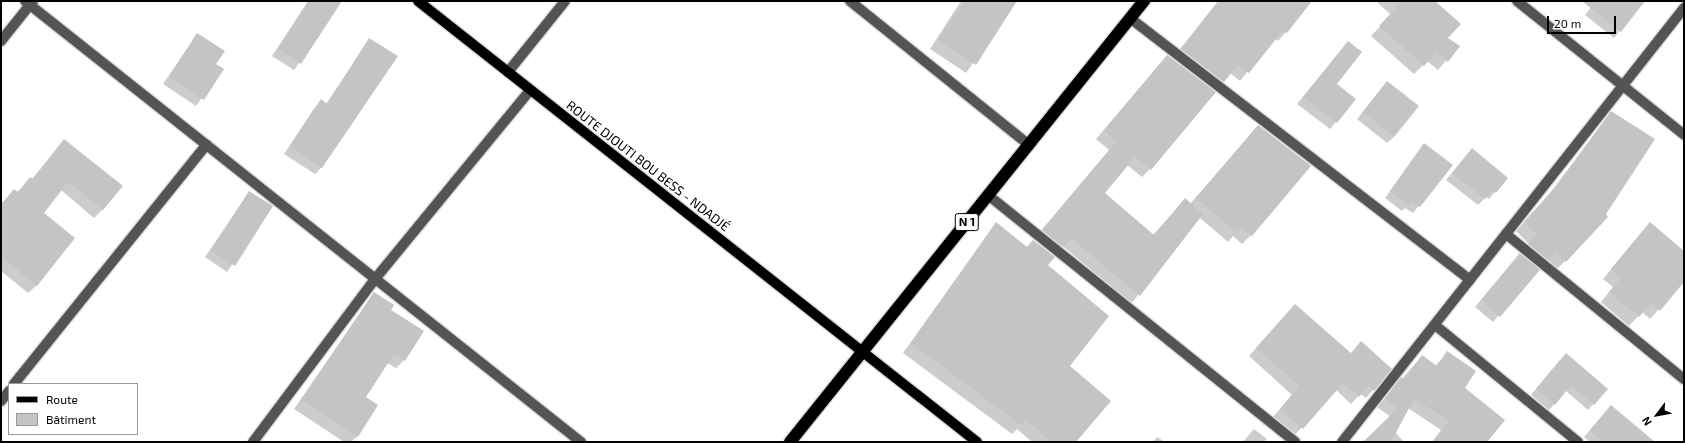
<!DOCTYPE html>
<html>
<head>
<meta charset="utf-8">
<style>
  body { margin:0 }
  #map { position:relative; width:1685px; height:443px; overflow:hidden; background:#fff; font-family:"Exo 2",sans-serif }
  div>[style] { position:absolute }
  .shadow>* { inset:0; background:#0003 }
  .building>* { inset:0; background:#c4c4c4 }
  .roads { filter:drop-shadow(1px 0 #dbdbdb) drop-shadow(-1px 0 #dbdbdb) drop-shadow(0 1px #dbdbdb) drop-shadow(0 -1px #dbdbdb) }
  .minor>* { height:10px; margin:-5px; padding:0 5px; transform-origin:5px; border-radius:5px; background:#545454 }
  .major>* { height:10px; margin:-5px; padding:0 5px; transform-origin:5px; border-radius:5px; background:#000 }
  .highway>* { height:12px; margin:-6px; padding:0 6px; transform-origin:6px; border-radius:6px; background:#000 }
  span { translate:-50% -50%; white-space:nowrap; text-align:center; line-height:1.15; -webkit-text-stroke:3px #fff; paint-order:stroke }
  .shield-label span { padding:1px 3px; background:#fff; border:1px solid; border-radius:3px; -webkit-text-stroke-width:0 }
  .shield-label { font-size:12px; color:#000; font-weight:700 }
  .street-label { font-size:13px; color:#000 }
  .frame { position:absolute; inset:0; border:2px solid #000; pointer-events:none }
  .legend { position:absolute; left:8px; top:383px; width:130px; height:52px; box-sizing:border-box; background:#fff; border:1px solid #999; margin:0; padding:5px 7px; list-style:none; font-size:12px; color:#000 }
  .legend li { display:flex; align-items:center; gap:8px; height:20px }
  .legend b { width:20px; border:1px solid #999 }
  .north { position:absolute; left:1637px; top:395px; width:40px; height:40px; -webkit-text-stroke:3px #fff; paint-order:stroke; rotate:238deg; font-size:11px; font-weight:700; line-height:16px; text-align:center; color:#000 }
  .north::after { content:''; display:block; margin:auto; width:14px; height:18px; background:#000; clip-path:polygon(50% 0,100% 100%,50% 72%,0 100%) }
  .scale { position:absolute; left:1547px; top:16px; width:69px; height:18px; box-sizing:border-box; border:2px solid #000; border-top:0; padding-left:5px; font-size:12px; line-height:14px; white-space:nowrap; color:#000; -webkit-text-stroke:3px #fff; paint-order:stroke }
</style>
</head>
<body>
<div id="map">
  <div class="shadow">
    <div style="clip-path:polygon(308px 1px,341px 1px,294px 70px,272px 56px)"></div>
    <div style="clip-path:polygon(961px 1px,1016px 1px,966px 73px,930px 49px)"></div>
    <div style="clip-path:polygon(1218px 1px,1310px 1px,1286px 32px,1278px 41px,1275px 39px,1240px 81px,1230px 73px,1215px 90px,1173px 58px)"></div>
    <div style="clip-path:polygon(1376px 1px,1433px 1px,1447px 38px,1458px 47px,1438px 70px,1427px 61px,1414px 74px,1371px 36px,1391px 15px)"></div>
    <div style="clip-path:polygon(1596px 1px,1644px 1px,1614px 38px,1585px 15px)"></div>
    <div style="clip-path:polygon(197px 34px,215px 65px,222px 69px,196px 106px,163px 84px)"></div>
    <div style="clip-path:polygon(370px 39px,322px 167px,315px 174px,284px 154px,315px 107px,321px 101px,326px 104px)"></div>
    <div style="clip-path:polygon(1348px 42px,1335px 84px,1355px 99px,1330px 129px,1297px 104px)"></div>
    <div style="clip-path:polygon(1167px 56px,1150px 169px,1142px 177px,1127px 165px,1104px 193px,1153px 235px,1185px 200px,1190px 204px,1258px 126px,1251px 235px,1242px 244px,1233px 236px,1228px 242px,1199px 217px,1131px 304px,1063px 246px,1054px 255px,1034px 239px,1109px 150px,1096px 139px)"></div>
    <div style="clip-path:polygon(1381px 89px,1394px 137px,1387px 143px,1357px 119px)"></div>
    <div style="clip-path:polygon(1611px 112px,1565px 261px,1556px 270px,1546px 260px,1493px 322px,1475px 307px,1528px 243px,1516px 231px,1550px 193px)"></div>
    <div style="clip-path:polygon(64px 140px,103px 209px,94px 218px,61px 190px,42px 213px,37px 285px,28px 293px,1px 271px,1px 204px,14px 190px,17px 192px,32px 179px)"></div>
    <div style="clip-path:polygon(1424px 144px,1452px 165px,1413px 213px,1405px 208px,1402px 211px,1385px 198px)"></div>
    <div style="clip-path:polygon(1472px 149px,1507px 178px,1489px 199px,1486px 197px,1478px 205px,1446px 180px)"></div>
    <div style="clip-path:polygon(249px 192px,272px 206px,227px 272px,205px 257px)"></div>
    <div style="clip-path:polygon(996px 223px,1046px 265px,1068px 366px,1075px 442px,1032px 442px,1017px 429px,1012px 434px,903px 353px)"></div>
    <div style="clip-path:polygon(1641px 233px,1684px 252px,1684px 281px,1650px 319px,1642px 312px,1629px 326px,1601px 302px,1613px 287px,1603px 279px)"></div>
    <div style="clip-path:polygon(374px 293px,390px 310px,404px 360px,396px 368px,387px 363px,364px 397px,377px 405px,357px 437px,351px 442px,344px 442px,294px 409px)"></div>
    <div style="clip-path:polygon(1287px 313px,1373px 390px,1366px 398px,1360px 394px,1351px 404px,1336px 390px,1294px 436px,1273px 417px,1292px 395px,1249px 356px)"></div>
    <div style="clip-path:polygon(1447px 353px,1486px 442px,1432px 442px,1441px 430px,1408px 408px,1395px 432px,1404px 442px,1365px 442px,1391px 417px,1377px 407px,1414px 365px,1422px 357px,1435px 366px)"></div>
    <div style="clip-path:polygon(1560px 360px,1606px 389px,1588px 410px,1566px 391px,1549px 410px,1531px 395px)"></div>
    <div style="clip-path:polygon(1611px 406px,1637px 442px,1590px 442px,1584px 437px)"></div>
    <div style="clip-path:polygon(1254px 429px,1267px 439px,1264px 442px,1243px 442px)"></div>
    <div style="clip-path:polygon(1158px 437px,1164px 442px,1152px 442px)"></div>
  </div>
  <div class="building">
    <div style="clip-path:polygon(309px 1px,342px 1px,301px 64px,278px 49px)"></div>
    <div style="clip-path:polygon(964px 1px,1017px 1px,976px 65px,938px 40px)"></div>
    <div style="clip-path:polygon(1219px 1px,1312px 1px,1287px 33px,1283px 30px,1249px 73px,1238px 65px,1224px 82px,1181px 49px)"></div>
    <div style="clip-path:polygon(1402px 1px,1435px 1px,1461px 24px,1448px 38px,1460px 46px,1448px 62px,1436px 52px,1424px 66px,1379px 26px)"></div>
    <div style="clip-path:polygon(1582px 1px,1645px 1px,1621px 32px)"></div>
    <div style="clip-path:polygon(197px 33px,225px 51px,216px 64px,224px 69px,204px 100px,169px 77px)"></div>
    <div style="clip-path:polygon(369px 38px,398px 56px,322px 168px,290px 147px,321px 99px,327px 104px)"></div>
    <div style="clip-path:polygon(1348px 41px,1362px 52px,1337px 84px,1356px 99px,1337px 123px,1303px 97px)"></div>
    <div style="clip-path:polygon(1167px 55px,1216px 92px,1151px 170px,1135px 157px,1105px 193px,1154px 235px,1185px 198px,1203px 214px,1140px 296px,1071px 238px,1063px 247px,1042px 230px,1117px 141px,1104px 130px)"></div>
    <div style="clip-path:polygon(1387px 81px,1419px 106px,1394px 137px,1363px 112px)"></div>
    <div style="clip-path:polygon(1611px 111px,1655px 139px,1606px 214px,1608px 217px,1566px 262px,1555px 251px,1548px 260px,1528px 244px,1537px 234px,1524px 222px,1559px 183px)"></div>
    <div style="clip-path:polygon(1258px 125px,1311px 166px,1252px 236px,1242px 228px,1237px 233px,1196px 198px)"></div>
    <div style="clip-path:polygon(64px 139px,123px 186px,103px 210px,68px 182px,44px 213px,75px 238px,37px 286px,1px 256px,1px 205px,14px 189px,18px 192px,30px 177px,33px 179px)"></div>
    <div style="clip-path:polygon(1424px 143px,1453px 165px,1420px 207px,1412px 201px,1409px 206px,1390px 191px)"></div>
    <div style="clip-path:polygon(1472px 148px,1508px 178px,1496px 193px,1492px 190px,1485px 199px,1452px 173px)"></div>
    <div style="clip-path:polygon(249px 191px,273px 206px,235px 266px,211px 251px)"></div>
    <div style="clip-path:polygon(996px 222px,1027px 247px,1033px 240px,1055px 257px,1048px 265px,1109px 316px,1070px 366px,1111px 401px,1076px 442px,1052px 442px,1026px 420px,1022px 426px,911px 343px)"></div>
    <div style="clip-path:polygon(1650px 222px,1684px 251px,1684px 282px,1660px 311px,1651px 303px,1639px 317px,1609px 292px,1621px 278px,1611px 269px)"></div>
    <div style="clip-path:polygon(1520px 254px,1540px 270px,1500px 317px,1481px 300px)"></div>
    <div style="clip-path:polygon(374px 292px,394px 305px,391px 310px,424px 331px,405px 361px,394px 354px,366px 397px,378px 405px,358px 437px,301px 400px)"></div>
    <div style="clip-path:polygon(1295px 304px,1351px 353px,1361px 341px,1392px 369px,1374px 391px,1368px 386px,1359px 397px,1343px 383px,1303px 429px,1280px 409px,1299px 386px,1256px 348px)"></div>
    <div style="clip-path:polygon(1447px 351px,1476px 371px,1465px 388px,1505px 420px,1487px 442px,1433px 442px,1449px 421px,1414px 399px,1391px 442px,1363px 442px,1398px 408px,1385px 398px,1401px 377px,1404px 380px,1422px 355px,1437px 366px)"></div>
    <div style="clip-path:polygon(1566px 353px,1608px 389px,1594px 405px,1571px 385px,1555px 405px,1536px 389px)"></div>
    <div style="clip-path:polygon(1611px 405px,1655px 442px,1604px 442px,1590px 430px)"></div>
  </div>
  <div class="roads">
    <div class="minor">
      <div style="left:25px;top:1px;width:710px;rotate:38.42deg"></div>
      <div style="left:850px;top:1px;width:230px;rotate:38.8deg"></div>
      <div style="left:1517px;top:1px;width:214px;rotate:38.7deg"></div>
      <div style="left:1130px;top:18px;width:429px;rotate:37.6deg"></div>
      <div style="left:1px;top:41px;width:51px;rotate:-51.3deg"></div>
      <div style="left:508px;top:72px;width:91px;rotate:-51.2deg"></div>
      <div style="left:988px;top:195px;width:394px;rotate:38.8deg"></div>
      <div style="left:1506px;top:234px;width:230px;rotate:39.2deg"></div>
      <div style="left:1435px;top:325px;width:185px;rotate:39.3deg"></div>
      <div style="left:14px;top:384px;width:307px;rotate:-51.2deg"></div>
      <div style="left:1px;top:401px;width:13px;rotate:-51deg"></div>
      <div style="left:253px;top:442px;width:204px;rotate:-53.2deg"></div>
      <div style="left:375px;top:279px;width:244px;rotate:-50.6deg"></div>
      <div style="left:1342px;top:442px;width:553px;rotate:-51.76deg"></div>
    </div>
    <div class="major">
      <div style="left:418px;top:1px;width:712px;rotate:38.27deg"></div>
    </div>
    <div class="highway">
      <div style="left:790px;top:442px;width:566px;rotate:-51.25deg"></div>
    </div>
  </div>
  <div class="shield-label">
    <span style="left:967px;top:222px">N 1</span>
  </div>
  <div class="street-label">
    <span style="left:648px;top:166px;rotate:38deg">ROUTE DJOUTI BOU BESS - NDADJÉ</span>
  </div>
  <div class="frame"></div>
  <ul class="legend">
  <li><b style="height:5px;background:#000"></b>Route</li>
  <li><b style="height:11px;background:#c4c4c4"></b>Bâtiment</li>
  </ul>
  <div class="north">N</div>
  <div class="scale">20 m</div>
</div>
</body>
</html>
